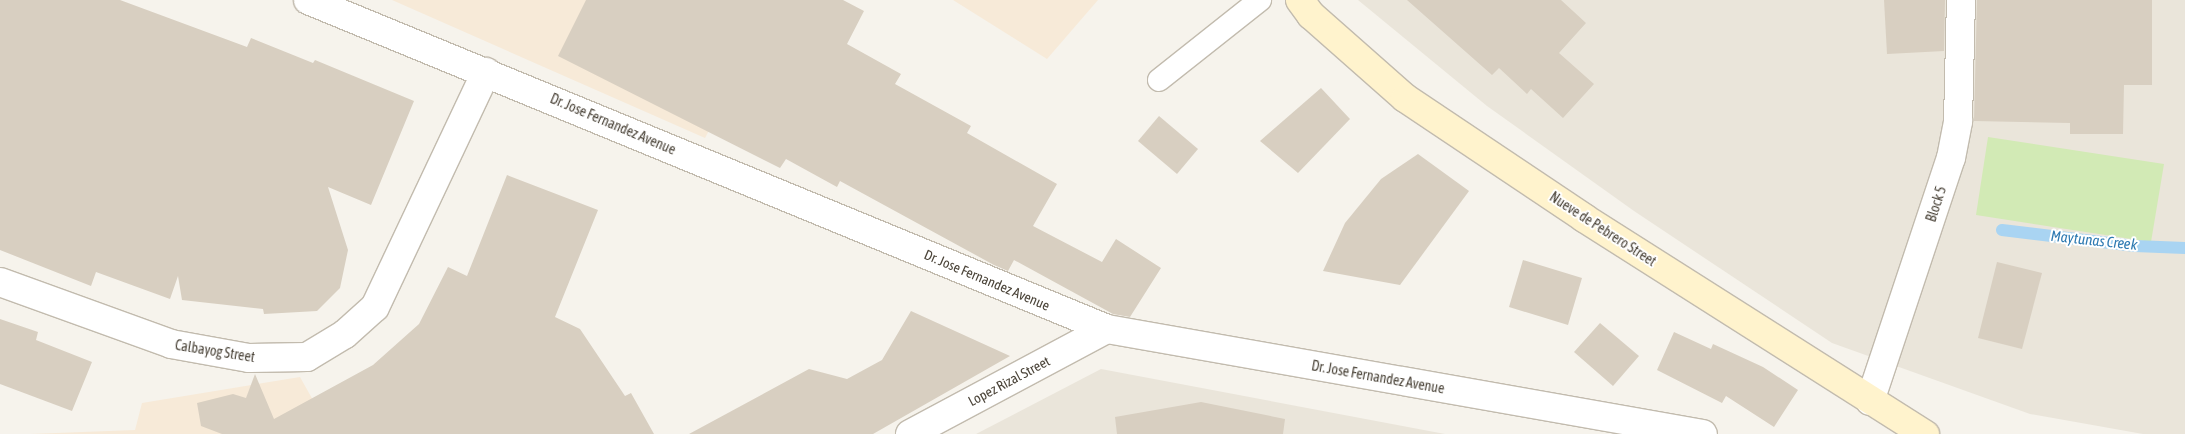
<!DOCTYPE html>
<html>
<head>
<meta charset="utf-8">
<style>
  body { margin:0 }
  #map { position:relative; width:2185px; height:434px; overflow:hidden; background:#f6f3ec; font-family:"Asap Condensed",sans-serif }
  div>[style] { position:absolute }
  .residential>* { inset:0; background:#eae5da }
  .commercial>* { inset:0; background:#f7ead8 }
  .green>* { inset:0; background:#d2eab5 }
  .stream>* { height:12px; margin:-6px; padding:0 6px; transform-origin:6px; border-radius:6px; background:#a9d4f2 }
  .building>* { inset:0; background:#d8cfc1 }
  .roads { filter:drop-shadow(1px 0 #c2bbae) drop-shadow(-1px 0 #c2bbae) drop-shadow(0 1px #c2bbae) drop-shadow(0 -1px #c2bbae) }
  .service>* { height:22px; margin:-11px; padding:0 11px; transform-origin:11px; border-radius:11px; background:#fff }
  .minor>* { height:28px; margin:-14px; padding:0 14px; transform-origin:14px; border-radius:14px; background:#fff }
  .secondary>* { height:28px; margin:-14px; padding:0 14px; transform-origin:14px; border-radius:14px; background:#fff3cd }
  span { translate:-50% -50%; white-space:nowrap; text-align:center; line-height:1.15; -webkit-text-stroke:4px #fff; paint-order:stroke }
  .street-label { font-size:14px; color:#4b4439 }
  .water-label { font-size:15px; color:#2e7ab2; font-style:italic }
</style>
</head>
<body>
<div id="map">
  <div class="residential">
    <div style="clip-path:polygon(1358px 0,2185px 0,2185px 434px,2143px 434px,2030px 414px,1832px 343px,1634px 211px,1487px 106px)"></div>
    <div style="clip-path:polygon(1101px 369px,1445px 434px,976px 434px)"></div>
  </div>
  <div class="commercial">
    <div style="clip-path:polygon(392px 0,779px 0,705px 138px)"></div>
    <div style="clip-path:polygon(953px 0,1098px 0,1047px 59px)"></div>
    <div style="clip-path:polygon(300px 377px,332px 434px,30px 434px,135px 430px,142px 403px)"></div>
  </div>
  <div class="green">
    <div style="clip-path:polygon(1988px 137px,2164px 164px,2151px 242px,1976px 215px)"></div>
  </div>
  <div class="stream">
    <div style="left:2002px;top:230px;width:134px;rotate:6.9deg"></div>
    <div style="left:2135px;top:246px;width:50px;rotate:2.3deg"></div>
  </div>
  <div class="building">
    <div style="clip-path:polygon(0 0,120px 0,247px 47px,251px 38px,313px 63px,315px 60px,414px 101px,371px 205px,328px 187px,348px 250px,340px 288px,317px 311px,264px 314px,263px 309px,182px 300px,178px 276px,170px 299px,96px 272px,91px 286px,0 250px)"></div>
    <div style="clip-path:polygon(586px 0,843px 0,864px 11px,847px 44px,901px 74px,895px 84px,971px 126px,967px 133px,1057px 184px,1033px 226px,1102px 262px,1116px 239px,1161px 268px,1130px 317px,1113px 314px,1014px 260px,1008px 271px,994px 265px,840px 181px,837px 187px,786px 159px,780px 168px,558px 56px)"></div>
    <div style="clip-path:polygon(1407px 0,1561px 0,1586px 23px,1559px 53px,1594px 84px,1563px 118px,1531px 89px,1527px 94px,1499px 68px,1492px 75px)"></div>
    <div style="clip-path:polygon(1884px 0,1945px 0,1944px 51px,1887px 54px)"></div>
    <div style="clip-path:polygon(1977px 0,2152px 0,2152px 85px,2124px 85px,2123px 134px,2070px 134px,2070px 123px,1974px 121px)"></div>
    <div style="clip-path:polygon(1321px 88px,1350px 119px,1298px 173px,1260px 141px)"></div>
    <div style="clip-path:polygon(1159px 116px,1198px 149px,1177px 174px,1138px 141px)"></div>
    <div style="clip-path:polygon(1418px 154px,1469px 191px,1400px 285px,1323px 271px,1345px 223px,1381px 179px)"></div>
    <div style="clip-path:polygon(507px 175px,598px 210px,555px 317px,580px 329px,625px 396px,631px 393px,654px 434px,222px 434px,201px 426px,197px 403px,233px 394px,246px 398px,255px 374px,274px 419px,373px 365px,419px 324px,448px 267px,467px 276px)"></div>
    <div style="clip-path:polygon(1523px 260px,1582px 278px,1568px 325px,1509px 307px)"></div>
    <div style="clip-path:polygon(1997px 262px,2042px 273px,2022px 349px,1978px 338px)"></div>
    <div style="clip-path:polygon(911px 311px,1010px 356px,873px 434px,689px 434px,809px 369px,847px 379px,882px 360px)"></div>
    <div style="clip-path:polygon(0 319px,38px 332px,36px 340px,92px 362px,72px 411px,0 384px)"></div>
    <div style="clip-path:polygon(1600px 323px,1639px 356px,1613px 386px,1574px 352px)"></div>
    <div style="clip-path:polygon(1674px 332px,1711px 349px,1713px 344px,1763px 367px,1798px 390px,1774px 427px,1726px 396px,1722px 403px,1657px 370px)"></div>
    <div style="clip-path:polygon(1201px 402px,1285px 419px,1283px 434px,1117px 434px,1115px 417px)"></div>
  </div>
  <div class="roads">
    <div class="service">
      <div style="left:1159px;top:80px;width:129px;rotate:-38.4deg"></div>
    </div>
    <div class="minor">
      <div style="left:308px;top:0;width:864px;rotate:22.38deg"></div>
      <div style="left:1107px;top:329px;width:605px;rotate:9.99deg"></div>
      <div style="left:0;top:282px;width:182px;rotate:19.9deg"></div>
      <div style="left:171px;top:344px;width:79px;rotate:10.2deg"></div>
      <div style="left:249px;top:358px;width:58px;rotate:-1deg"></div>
      <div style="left:307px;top:357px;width:44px;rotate:-31.2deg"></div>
      <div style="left:345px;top:334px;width:40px;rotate:-42deg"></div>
      <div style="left:375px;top:307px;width:260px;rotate:-64.7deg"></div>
      <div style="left:1870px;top:401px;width:256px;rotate:-71.6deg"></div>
      <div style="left:1951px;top:158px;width:38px;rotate:-79deg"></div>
      <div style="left:1958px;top:121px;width:121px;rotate:-88.6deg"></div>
      <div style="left:910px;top:434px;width:223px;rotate:-28.1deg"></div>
    </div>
    <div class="secondary">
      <div style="left:1300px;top:0;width:19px;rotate:54deg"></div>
      <div style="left:1311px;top:15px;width:125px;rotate:41.4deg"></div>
      <div style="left:1405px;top:98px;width:216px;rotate:33.8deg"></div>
      <div style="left:1584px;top:218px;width:404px;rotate:32.4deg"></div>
    </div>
  </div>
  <div class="street-label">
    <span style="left:613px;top:124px;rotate:23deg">Dr. Jose Fernandez Avenue</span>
    <span style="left:1936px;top:204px;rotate:-72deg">Block 5</span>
    <span style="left:1603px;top:229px;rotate:33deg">Nueve de Pebrero Street</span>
    <span style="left:987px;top:280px;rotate:23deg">Dr. Jose Fernandez Avenue</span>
    <span style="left:215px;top:351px;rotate:9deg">Calbayog Street</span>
    <span style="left:1378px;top:377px;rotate:10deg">Dr. Jose Fernandez Avenue</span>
    <span style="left:1009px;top:381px;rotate:-28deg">Lopez Rizal Street</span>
  </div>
  <div class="water-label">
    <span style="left:2094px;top:240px;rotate:6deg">Maytunas Creek</span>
  </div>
</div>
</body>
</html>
